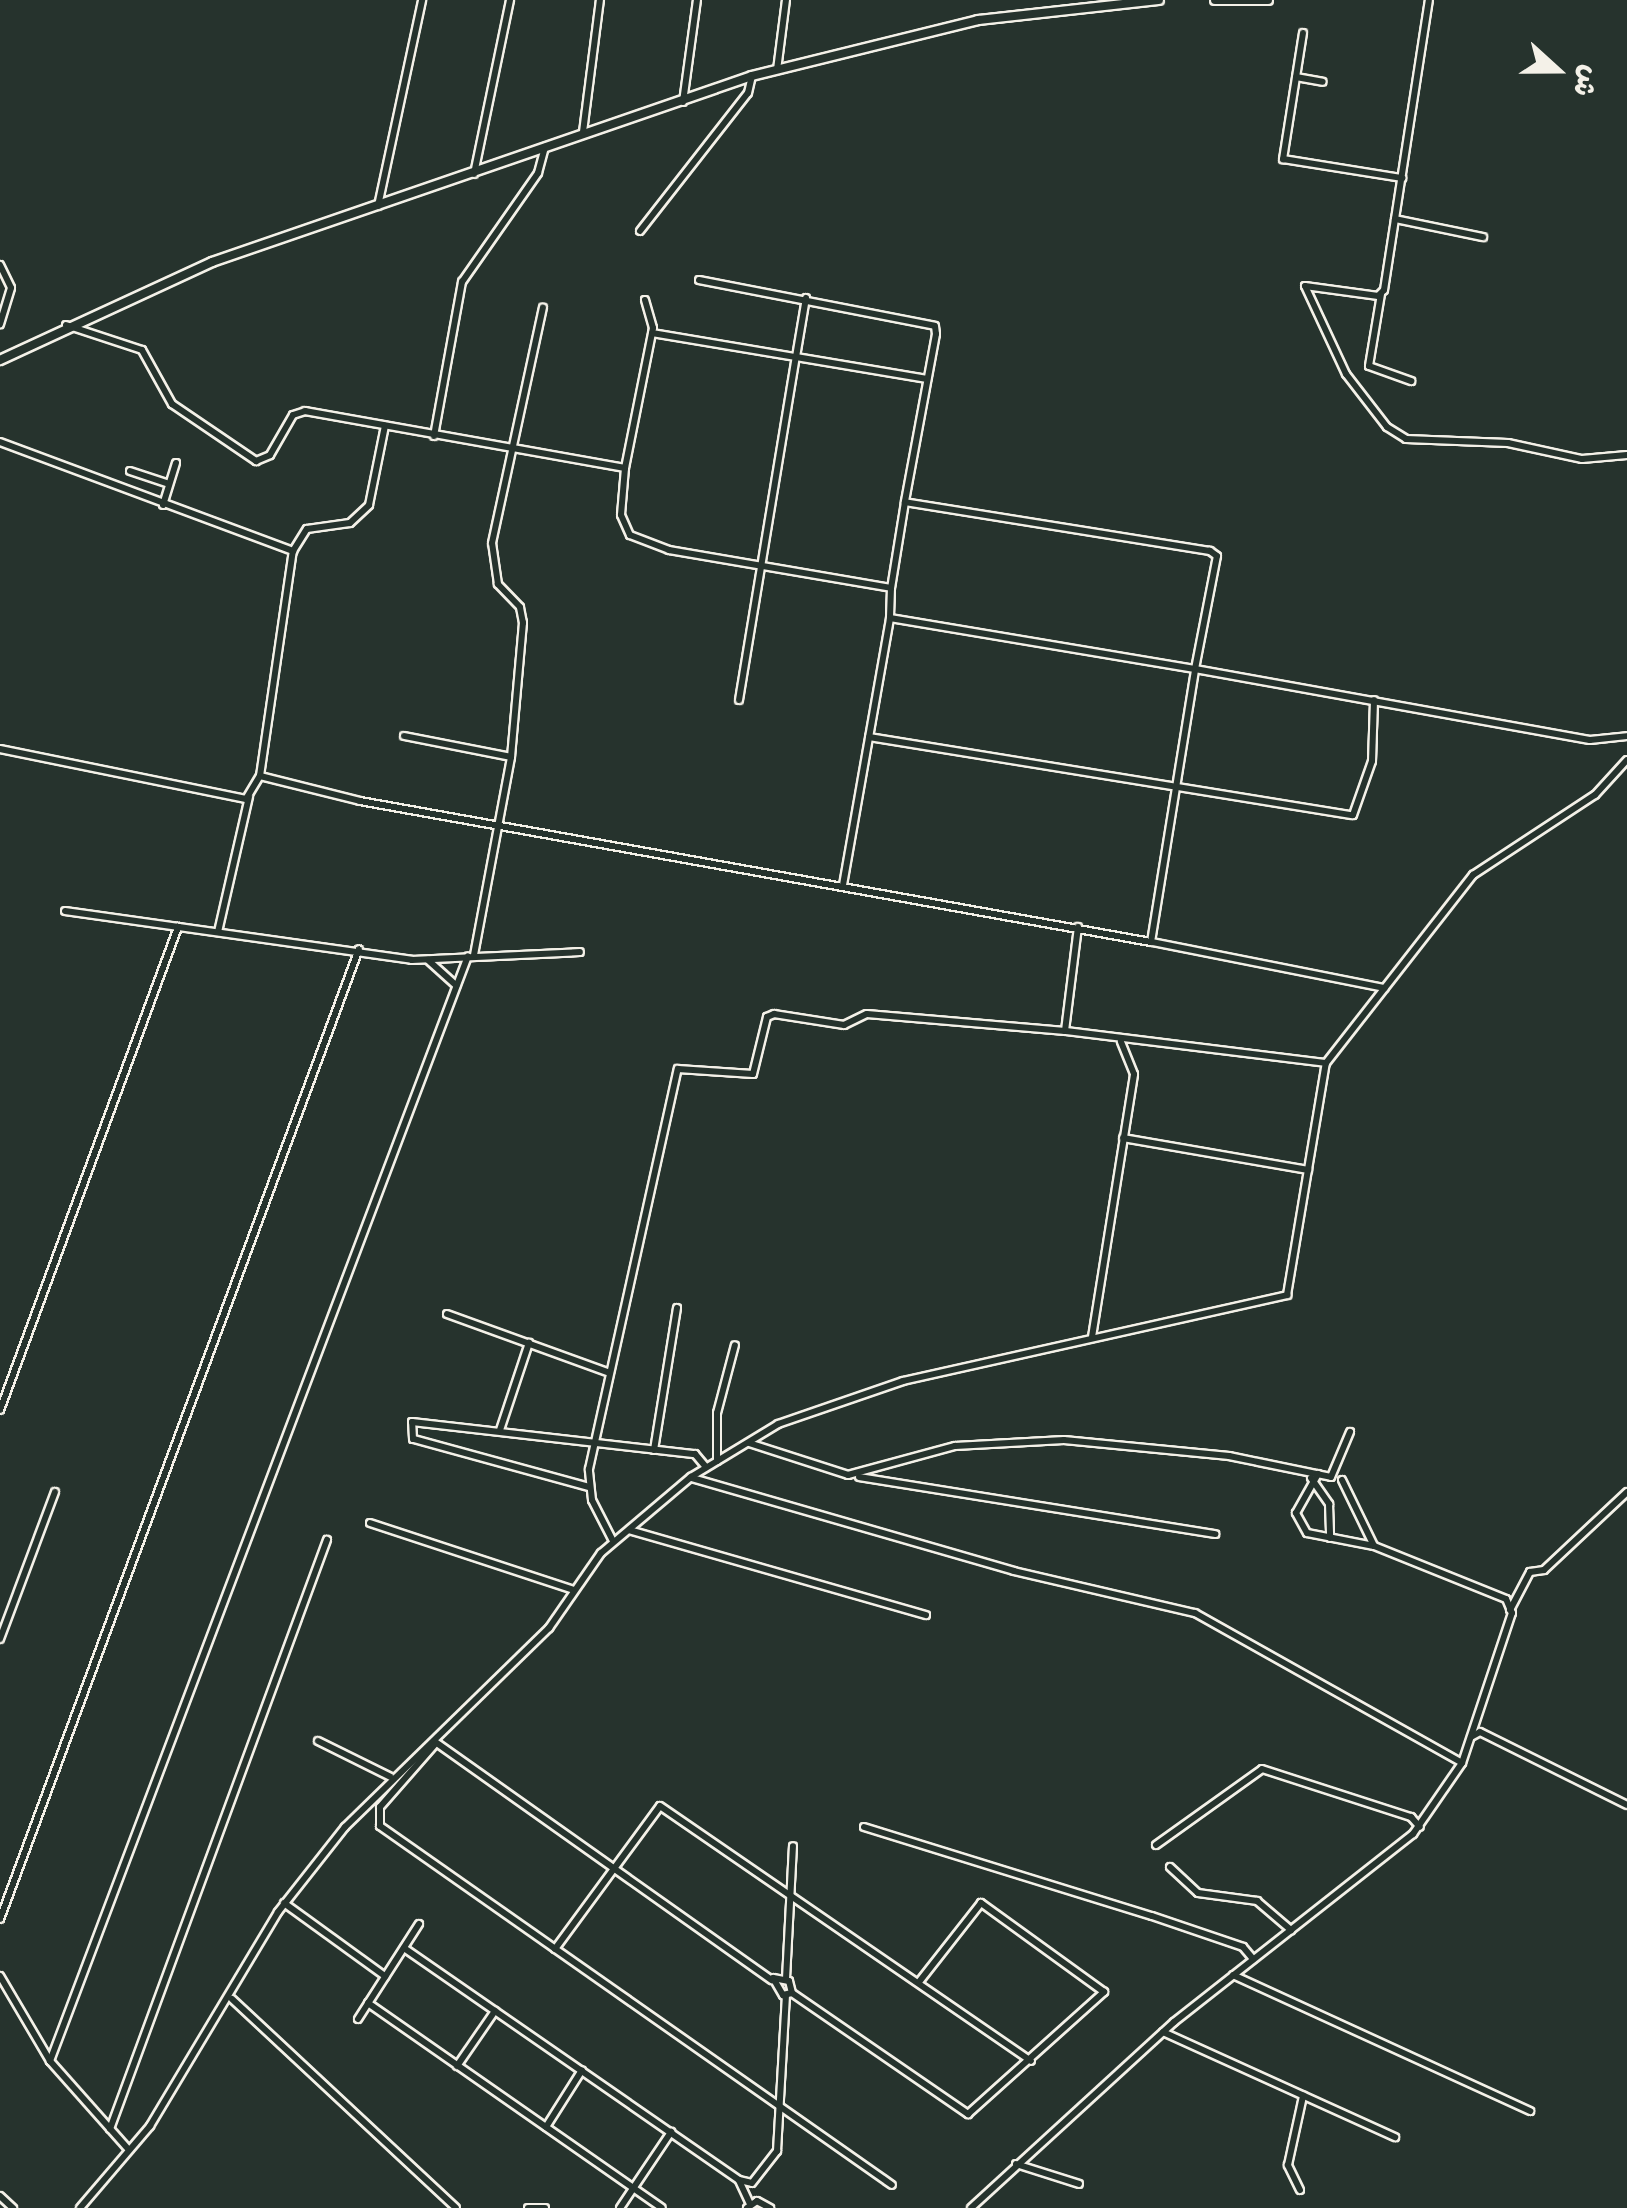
<!DOCTYPE html>
<html>
<head>
<meta charset="utf-8">
<style>
  body { margin:0 }
  #map { position:relative; width:1627px; height:2208px; overflow:hidden; background:#26332d; font-family:Kalam,"Playpen Sans Arabic",sans-serif }
  div>[style] { position:absolute }
  .roads { filter:drop-shadow(2px 0 #f4f1e8) drop-shadow(-2px 0 #f4f1e8) drop-shadow(0 2px #f4f1e8) drop-shadow(0 -2px #f4f1e8) }
  .minor>* { height:6px; margin:-3px; padding:0 3px; transform-origin:3px; border-radius:3px; background:#26332d }
  .tertiary>* { height:8px; margin:-4px; padding:0 4px; transform-origin:4px; border-radius:4px; background:#26332d }
  span { translate:-50% -50%; white-space:nowrap; text-align:center; line-height:1.15; -webkit-text-stroke:8px #26332d; paint-order:stroke }
  .north { position:absolute; left:1507px; top:20px; width:100px; height:100px; -webkit-text-stroke:8px #26332d; paint-order:stroke; rotate:111deg; font-size:28px; font-weight:700; line-height:40px; text-align:center; color:#f4f1e8 }
  .north::after { content:''; display:block; margin:auto; width:35px; height:45px; background:#f4f1e8; clip-path:polygon(50% 0,100% 100%,50% 72%,0 100%) }
</style>
</head>
<body>
<div id="map">
  <div class="roads">
    <div class="minor">
      <div style="left:1303px;top:33px;width:128px;rotate:99deg"></div>
      <div style="left:1283px;top:159px;width:121px;rotate:9.1deg"></div>
      <div style="left:777px;top:70px;width:71px;rotate:-82.7deg"></div>
      <div style="left:1296px;top:77px;width:27px;rotate:10deg"></div>
      <div style="left:683px;top:102px;width:103px;rotate:-82.2deg"></div>
      <div style="left:583px;top:132px;width:133px;rotate:-82.7deg"></div>
      <div style="left:474px;top:174px;width:178px;rotate:-78.3deg"></div>
      <div style="left:378px;top:206px;width:211px;rotate:-77.9deg"></div>
      <div style="left:1395px;top:219px;width:90px;rotate:11.6deg"></div>
      <div style="left:640px;top:231px;width:175px;rotate:-52deg"></div>
      <div style="left:748px;top:93px;width:17px;rotate:-77deg"></div>
      <div style="left:0;top:265px;width:25px;rotate:64deg"></div>
      <div style="left:11px;top:288px;width:38px;rotate:107deg"></div>
      <div style="left:699px;top:280px;width:240px;rotate:11deg"></div>
      <div style="left:935px;top:326px;width:8px;rotate:83deg"></div>
      <div style="left:936px;top:334px;width:171px;rotate:100.5deg"></div>
      <div style="left:905px;top:502px;width:87px;rotate:99.2deg"></div>
      <div style="left:891px;top:588px;width:30px;rotate:92deg"></div>
      <div style="left:890px;top:618px;width:309px;rotate:9.5deg"></div>
      <div style="left:1195px;top:669px;width:115px;rotate:-79deg"></div>
      <div style="left:1217px;top:556px;width:9px;rotate:-144deg"></div>
      <div style="left:1210px;top:551px;width:309px;rotate:-170.9deg"></div>
      <div style="left:1305px;top:286px;width:97px;rotate:65deg"></div>
      <div style="left:1346px;top:374px;width:67px;rotate:52.3deg"></div>
      <div style="left:1387px;top:427px;width:22px;rotate:32deg"></div>
      <div style="left:1406px;top:439px;width:102px;rotate:2.2deg"></div>
      <div style="left:1508px;top:443px;width:76px;rotate:12.2deg"></div>
      <div style="left:1582px;top:459px;width:45px;rotate:-5.1deg"></div>
      <div style="left:1305px;top:286px;width:74px;rotate:7.8deg"></div>
      <div style="left:1378px;top:296px;width:8px;rotate:-45deg"></div>
      <div style="left:1384px;top:290px;width:293px;rotate:-81.2deg"></div>
      <div style="left:1381px;top:294px;width:73px;rotate:99.5deg"></div>
      <div style="left:1369px;top:366px;width:45px;rotate:19.7deg"></div>
      <div style="left:645px;top:300px;width:29px;rotate:74deg"></div>
      <div style="left:653px;top:328px;width:143px;rotate:101.3deg"></div>
      <div style="left:625px;top:468px;width:47px;rotate:94.9deg"></div>
      <div style="left:621px;top:515px;width:22px;rotate:66deg"></div>
      <div style="left:630px;top:535px;width:42px;rotate:21deg"></div>
      <div style="left:669px;top:550px;width:225px;rotate:9.7deg"></div>
      <div style="left:66px;top:325px;width:80px;rotate:18.2deg"></div>
      <div style="left:142px;top:350px;width:62px;rotate:60.9deg"></div>
      <div style="left:172px;top:404px;width:102px;rotate:34.2deg"></div>
      <div style="left:256px;top:461px;width:15px;rotate:-23deg"></div>
      <div style="left:270px;top:455px;width:46px;rotate:-60.1deg"></div>
      <div style="left:293px;top:415px;width:13px;rotate:-18deg"></div>
      <div style="left:305px;top:411px;width:325px;rotate:10.1deg"></div>
      <div style="left:652px;top:333px;width:146px;rotate:9.5deg"></div>
      <div style="left:796px;top:357px;width:60px;rotate:-80.4deg"></div>
      <div style="left:434px;top:436px;width:157px;rotate:-79.7deg"></div>
      <div style="left:462px;top:282px;width:133px;rotate:-55.1deg"></div>
      <div style="left:538px;top:173px;width:27px;rotate:-75deg"></div>
      <div style="left:0;top:442px;width:313px;rotate:20.4deg"></div>
      <div style="left:130px;top:471px;width:41px;rotate:18.4deg"></div>
      <div style="left:163px;top:505px;width:44px;rotate:-72.8deg"></div>
      <div style="left:739px;top:700px;width:348px;rotate:-80.6deg"></div>
      <div style="left:796px;top:357px;width:133px;rotate:9.5deg"></div>
      <div style="left:404px;top:736px;width:109px;rotate:11.1deg"></div>
      <div style="left:869px;top:737px;width:490px;rotate:9.2deg"></div>
      <div style="left:1353px;top:815px;width:57px;rotate:-70.6deg"></div>
      <div style="left:1372px;top:761px;width:61px;rotate:-88.1deg"></div>
      <div style="left:0;top:749px;width:251px;rotate:11.5deg"></div>
      <div style="left:246px;top:799px;width:27px;rotate:-59deg"></div>
      <div style="left:260px;top:776px;width:227px;rotate:-81.7deg"></div>
      <div style="left:293px;top:551px;width:26px;rotate:-58deg"></div>
      <div style="left:307px;top:529px;width:43px;rotate:-7.9deg"></div>
      <div style="left:350px;top:523px;width:26px;rotate:-43deg"></div>
      <div style="left:369px;top:505px;width:81px;rotate:-78.6deg"></div>
      <div style="left:260px;top:776px;width:103px;rotate:14deg"></div>
      <div style="left:360px;top:801px;width:803px;rotate:10.11deg"></div>
      <div style="left:1151px;top:942px;width:277px;rotate:-80.8deg"></div>
      <div style="left:1195px;top:669px;width:401px;rotate:10.2deg"></div>
      <div style="left:1590px;top:740px;width:37px;rotate:-6deg"></div>
      <div style="left:843px;top:885px;width:271px;rotate:-80deg"></div>
      <div style="left:65px;top:911px;width:350px;rotate:8deg"></div>
      <div style="left:412px;top:960px;width:168px;rotate:-2.7deg"></div>
      <div style="left:218px;top:932px;width:139px;rotate:-77.1deg"></div>
      <div style="left:1152px;top:942px;width:237px;rotate:11.2deg"></div>
      <div style="left:474px;top:955px;width:201px;rotate:-79.4deg"></div>
      <div style="left:511px;top:757px;width:135px;rotate:-84.9deg"></div>
      <div style="left:523px;top:623px;width:16px;rotate:-101deg"></div>
      <div style="left:520px;top:607px;width:32px;rotate:-134deg"></div>
      <div style="left:498px;top:584px;width:41px;rotate:-98.3deg"></div>
      <div style="left:492px;top:543px;width:241px;rotate:-77.8deg"></div>
      <div style="left:428px;top:960px;width:38px;rotate:42deg"></div>
      <div style="left:1326px;top:1063px;width:239px;rotate:-52deg"></div>
      <div style="left:1473px;top:875px;width:146px;rotate:-33.3deg"></div>
      <div style="left:1595px;top:795px;width:47px;rotate:-47.6deg"></div>
      <div style="left:1123px;top:1138px;width:188px;rotate:9.8deg"></div>
      <div style="left:447px;top:1314px;width:170px;rotate:19.9deg"></div>
      <div style="left:1092px;top:1337px;width:266px;rotate:-80.9deg"></div>
      <div style="left:1134px;top:1074px;width:35px;rotate:-112deg"></div>
      <div style="left:0;top:1410px;width:515px;rotate:-69.77deg"></div>
      <div style="left:500px;top:1430px;width:92px;rotate:-71.6deg"></div>
      <div style="left:749px;top:1443px;width:104px;rotate:17.9deg"></div>
      <div style="left:848px;top:1475px;width:111px;rotate:-15.2deg"></div>
      <div style="left:955px;top:1446px;width:109px;rotate:-3.2deg"></div>
      <div style="left:1064px;top:1440px;width:166px;rotate:5.5deg"></div>
      <div style="left:1229px;top:1456px;width:104px;rotate:11.6deg"></div>
      <div style="left:1331px;top:1477px;width:49px;rotate:-67.1deg"></div>
      <div style="left:654px;top:1450px;width:144px;rotate:-80.8deg"></div>
      <div style="left:717px;top:1461px;width:48px;rotate:-90deg"></div>
      <div style="left:717px;top:1413px;width:70px;rotate:-75.2deg"></div>
      <div style="left:859px;top:1477px;width:361px;rotate:9.1deg"></div>
      <div style="left:692px;top:1478px;width:335px;rotate:16.1deg"></div>
      <div style="left:1014px;top:1571px;width:186px;rotate:13.1deg"></div>
      <div style="left:1195px;top:1613px;width:306px;rotate:29.3deg"></div>
      <div style="left:1311px;top:1478px;width:32px;rotate:55deg"></div>
      <div style="left:1329px;top:1504px;width:34px;rotate:88deg"></div>
      <div style="left:1342px;top:1480px;width:73px;rotate:64.1deg"></div>
      <div style="left:589px;top:1487px;width:182px;rotate:-164.7deg"></div>
      <div style="left:413px;top:1439px;width:17px;rotate:-93deg"></div>
      <div style="left:412px;top:1422px;width:285px;rotate:6.5deg"></div>
      <div style="left:695px;top:1454px;width:17px;rotate:50deg"></div>
      <div style="left:370px;top:1523px;width:215px;rotate:18.2deg"></div>
      <div style="left:629px;top:1530px;width:309px;rotate:16deg"></div>
      <div style="left:613px;top:1541px;width:46px;rotate:-117.1deg"></div>
      <div style="left:592px;top:1500px;width:31px;rotate:-96deg"></div>
      <div style="left:589px;top:1469px;width:410px;rotate:-77.5deg"></div>
      <div style="left:678px;top:1069px;width:75px;rotate:3.8deg"></div>
      <div style="left:753px;top:1074px;width:59px;rotate:-76.2deg"></div>
      <div style="left:767px;top:1017px;width:8px;rotate:-23deg"></div>
      <div style="left:774px;top:1014px;width:71px;rotate:8.9deg"></div>
      <div style="left:844px;top:1025px;width:25px;rotate:-26deg"></div>
      <div style="left:867px;top:1014px;width:199px;rotate:4.9deg"></div>
      <div style="left:1065px;top:1031px;width:105px;rotate:-82.9deg"></div>
      <div style="left:1510px;top:1610px;width:43px;rotate:-62.2deg"></div>
      <div style="left:1530px;top:1572px;width:14px;rotate:-8deg"></div>
      <div style="left:1544px;top:1570px;width:114px;rotate:-43.2deg"></div>
      <div style="left:0;top:1639px;width:157px;rotate:-69.5deg"></div>
      <div style="left:1471px;top:1737px;width:10px;rotate:-29deg"></div>
      <div style="left:1480px;top:1732px;width:164px;rotate:26.4deg"></div>
      <div style="left:318px;top:1741px;width:81px;rotate:26.3deg"></div>
      <div style="left:434px;top:1741px;width:414px;rotate:35.3deg"></div>
      <div style="left:436px;top:1743px;width:85px;rotate:131.2deg"></div>
      <div style="left:380px;top:1807px;width:19px;rotate:90deg"></div>
      <div style="left:380px;top:1826px;width:625px;rotate:35.04deg"></div>
      <div style="left:864px;top:1827px;width:301px;rotate:17.2deg"></div>
      <div style="left:1152px;top:1916px;width:96px;rotate:18.8deg"></div>
      <div style="left:1243px;top:1947px;width:16px;rotate:50deg"></div>
      <div style="left:1156px;top:1845px;width:130px;rotate:-35.6deg"></div>
      <div style="left:1262px;top:1769px;width:157px;rotate:17.9deg"></div>
      <div style="left:1411px;top:1817px;width:13px;rotate:48deg"></div>
      <div style="left:1170px;top:1867px;width:38px;rotate:43deg"></div>
      <div style="left:1198px;top:1893px;width:60px;rotate:7.7deg"></div>
      <div style="left:1257px;top:1901px;width:45px;rotate:40.5deg"></div>
      <div style="left:284px;top:1903px;width:125px;rotate:35.9deg"></div>
      <div style="left:0;top:1919px;width:1034px;rotate:-69.69deg"></div>
      <div style="left:404px;top:1948px;width:407px;rotate:34.7deg"></div>
      <div style="left:555px;top:1949px;width:177px;rotate:-53.7deg"></div>
      <div style="left:660px;top:1806px;width:450px;rotate:34.5deg"></div>
      <div style="left:1233px;top:1975px;width:327px;rotate:24.6deg"></div>
      <div style="left:0;top:1976px;width:99px;rotate:59.5deg"></div>
      <div style="left:50px;top:2061px;width:118px;rotate:48.4deg"></div>
      <div style="left:786px;top:1979px;width:133px;rotate:-87deg"></div>
      <div style="left:792px;top:1993px;width:12px;rotate:-104deg"></div>
      <div style="left:789px;top:1981px;width:16px;rotate:-169deg"></div>
      <div style="left:773px;top:1978px;width:20px;rotate:60deg"></div>
      <div style="left:783px;top:1995px;width:9px;rotate:-13deg"></div>
      <div style="left:792px;top:1993px;width:214px;rotate:34.5deg"></div>
      <div style="left:968px;top:2114px;width:183px;rotate:-41.9deg"></div>
      <div style="left:1104px;top:1992px;width:152px;rotate:-144.1deg"></div>
      <div style="left:981px;top:1903px;width:100px;rotate:128.1deg"></div>
      <div style="left:232px;top:1999px;width:306px;rotate:43deg"></div>
      <div style="left:368px;top:2003px;width:358px;rotate:34.9deg"></div>
      <div style="left:358px;top:2019px;width:113px;rotate:-57.3deg"></div>
      <div style="left:1163px;top:2032px;width:255px;rotate:24.4deg"></div>
      <div style="left:50px;top:2061px;width:1181px;rotate:-69.28deg"></div>
      <div style="left:457px;top:2066px;width:67px;rotate:-55.4deg"></div>
      <div style="left:546px;top:2127px;width:67px;rotate:-57.7deg"></div>
      <div style="left:110px;top:2129px;width:628px;rotate:-69.78deg"></div>
      <div style="left:1016px;top:2164px;width:66px;rotate:17.6deg"></div>
      <div style="left:1300px;top:2190px;width:28px;rotate:-116deg"></div>
      <div style="left:1288px;top:2165px;width:71px;rotate:-77.7deg"></div>
      <div style="left:0;top:2196px;width:18px;rotate:43deg"></div>
      <div style="left:750px;top:2204px;width:26px;rotate:-115deg"></div>
      <div style="left:739px;top:2180px;width:13px;rotate:13deg"></div>
      <div style="left:752px;top:2183px;width:41px;rotate:-52deg"></div>
      <div style="left:777px;top:2151px;width:156px;rotate:-86.7deg"></div>
      <div style="left:80px;top:2208px;width:108px;rotate:-49.5deg"></div>
      <div style="left:150px;top:2126px;width:249px;rotate:-59.1deg"></div>
      <div style="left:278px;top:1912px;width:108px;rotate:-51.8deg"></div>
      <div style="left:345px;top:1827px;width:285px;rotate:-44.3deg"></div>
      <div style="left:549px;top:1628px;width:91px;rotate:-55.3deg"></div>
      <div style="left:601px;top:1553px;width:118px;rotate:-40.2deg"></div>
      <div style="left:691px;top:1477px;width:102px;rotate:-31.3deg"></div>
      <div style="left:778px;top:1424px;width:132px;rotate:-19deg"></div>
      <div style="left:903px;top:1381px;width:394px;rotate:-12.6deg"></div>
      <div style="left:1287px;top:1295px;width:235px;rotate:-80.5deg"></div>
      <div style="left:1326px;top:1063px;width:263px;rotate:-173deg"></div>
      <div style="left:528px;top:2208px;width:17px"></div>
      <div style="left:620px;top:2208px;width:92px;rotate:-56.1deg"></div>
      <div style="left:747px;top:2208px;width:12px;rotate:-35deg"></div>
      <div style="left:757px;top:2201px;width:15px;rotate:28deg"></div>
      <div style="left:971px;top:2208px;width:275px;rotate:-42.5deg"></div>
      <div style="left:1174px;top:2022px;width:304px;rotate:-38.2deg"></div>
      <div style="left:1413px;top:1834px;width:86px;rotate:-55.4deg"></div>
      <div style="left:1462px;top:1763px;width:158px;rotate:-71.6deg"></div>
      <div style="left:1512px;top:1613px;width:15px;rotate:-113deg"></div>
      <div style="left:1506px;top:1599px;width:142px;rotate:-158.1deg"></div>
      <div style="left:1374px;top:1546px;width:68px;rotate:-169deg"></div>
      <div style="left:1307px;top:1533px;width:23px;rotate:-119deg"></div>
      <div style="left:1296px;top:1513px;width:45px;rotate:-60.6deg"></div>
    </div>
    <div class="tertiary">
      <div style="left:1215px;top:0;width:53px"></div>
      <div style="left:0;top:360px;width:234px;rotate:-24.8deg"></div>
      <div style="left:212px;top:262px;width:571px;rotate:-19.01deg"></div>
      <div style="left:752px;top:76px;width:233px;rotate:-13.9deg"></div>
      <div style="left:978px;top:20px;width:182px;rotate:-6.3deg"></div>
    </div>
  </div>
  <div class="north">ش</div>
</div>
</body>
</html>
